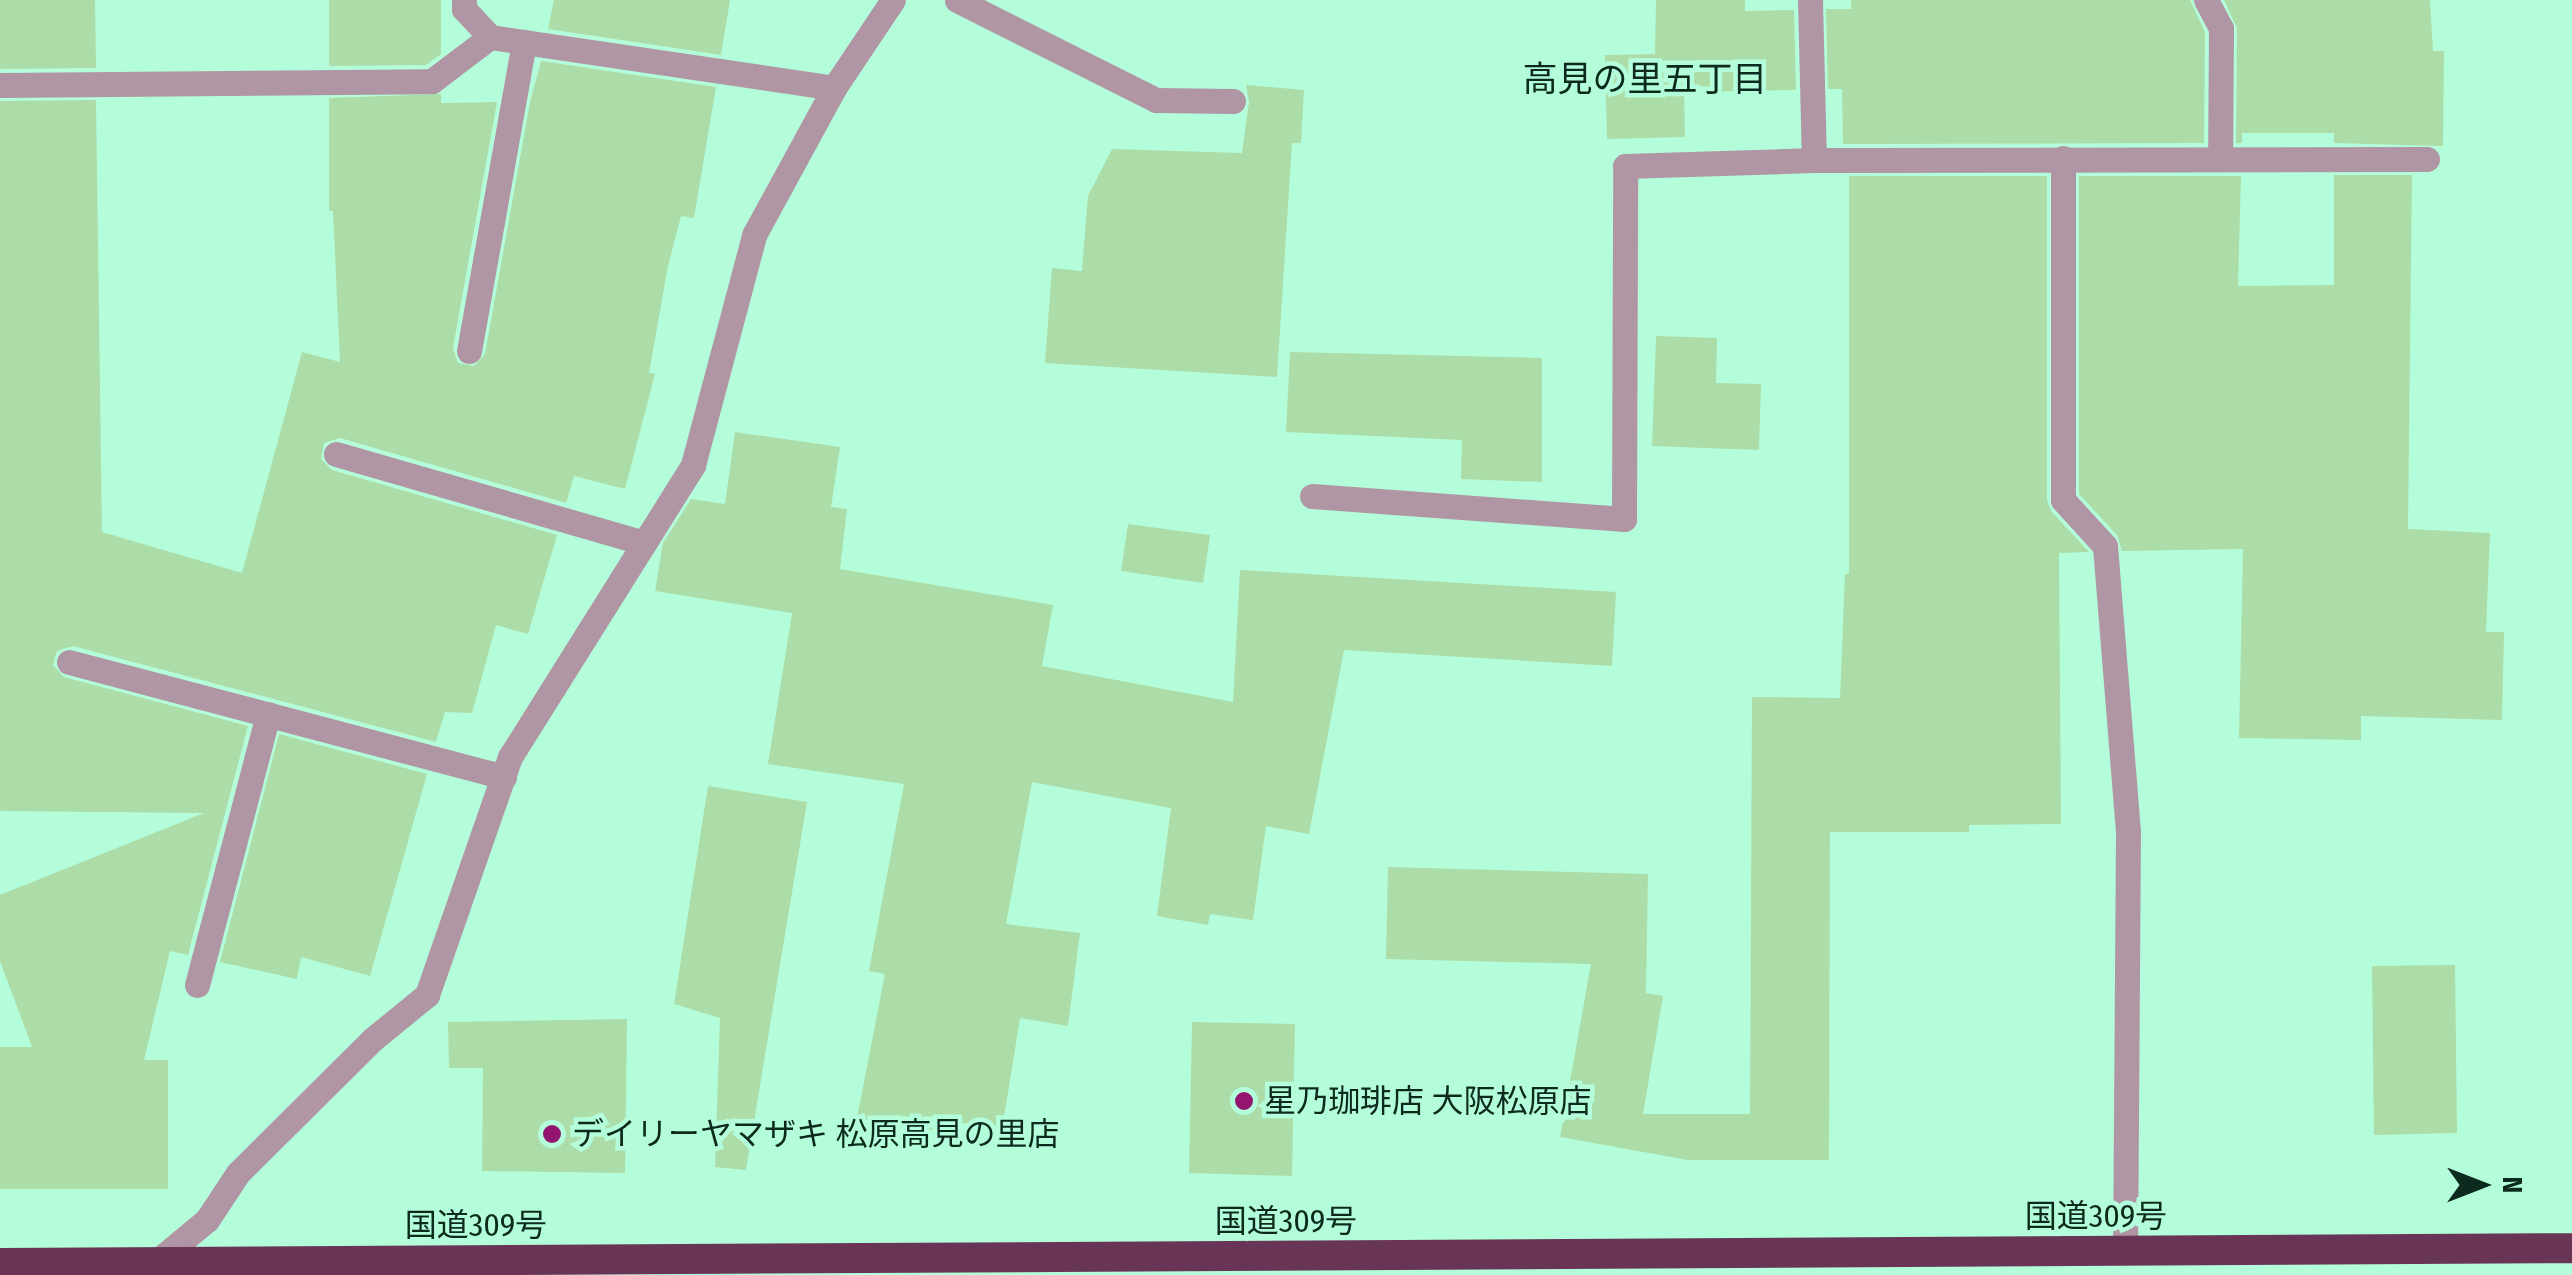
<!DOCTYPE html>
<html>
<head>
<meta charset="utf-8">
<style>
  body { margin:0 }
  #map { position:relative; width:2572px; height:1275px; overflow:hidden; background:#b4fdda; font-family:"Fira Sans Condensed","Noto Sans JP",sans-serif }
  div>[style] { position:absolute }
  .building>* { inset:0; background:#acdca8 }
  .minor>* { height:25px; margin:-12.5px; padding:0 12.5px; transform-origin:12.5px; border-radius:12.5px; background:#b095a4 }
  .highway>* { height:30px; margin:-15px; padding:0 15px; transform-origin:15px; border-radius:15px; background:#693556 }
  .dots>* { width:28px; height:28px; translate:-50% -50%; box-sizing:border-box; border:5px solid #b4fdda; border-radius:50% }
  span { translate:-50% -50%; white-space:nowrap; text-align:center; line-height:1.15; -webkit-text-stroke:9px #b4fdda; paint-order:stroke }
  .poi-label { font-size:32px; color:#0c2a1d }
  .left { translate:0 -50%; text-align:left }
  .street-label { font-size:32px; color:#0c2a1d }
  .neighbourhood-label { font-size:35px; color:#0c2a1d }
  .north { position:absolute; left:2432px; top:1135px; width:100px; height:100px; -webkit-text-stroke:8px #b4fdda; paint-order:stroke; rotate:90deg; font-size:28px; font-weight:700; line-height:40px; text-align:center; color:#0c2a1d }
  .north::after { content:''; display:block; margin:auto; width:35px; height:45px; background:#0c2a1d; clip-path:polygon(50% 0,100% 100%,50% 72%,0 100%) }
</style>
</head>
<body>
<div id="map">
  <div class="building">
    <div style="clip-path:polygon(0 0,95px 0,96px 68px,0 69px)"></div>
    <div style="clip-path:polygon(329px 0,441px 0,441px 54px,426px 65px,329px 66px)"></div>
    <div style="clip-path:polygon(554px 0,730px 0,721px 55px,548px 29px)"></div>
    <div style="clip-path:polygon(1656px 0,1745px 0,1745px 11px,1794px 10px,1796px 90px,1684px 92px,1685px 137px,1607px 139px,1605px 55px,1655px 54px)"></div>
    <div style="clip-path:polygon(1851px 0,2190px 0,2205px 32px,2204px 143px,1843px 144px,1842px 89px,1828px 89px,1826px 9px,1851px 9px)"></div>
    <div style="clip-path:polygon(2224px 0,2430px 0,2433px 51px,2444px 51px,2443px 146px,2334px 143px,2334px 133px,2242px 133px,2242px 143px,2236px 143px,2237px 28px)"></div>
    <div style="clip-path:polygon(541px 61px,716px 87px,694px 218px,681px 216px,668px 266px,649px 373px,655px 374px,625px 489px,574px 476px,566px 503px,340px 438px,324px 443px,321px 459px,332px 470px,557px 535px,528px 634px,496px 625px,472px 713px,445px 712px,436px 742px,73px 646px,57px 651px,53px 665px,64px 677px,248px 726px,188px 955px,170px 951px,144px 1060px,168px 1060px,168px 1189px,0 1189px,0 1047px,32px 1047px,0 961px,0 895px,204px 813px,0 811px,0 101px,96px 100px,102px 532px,242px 573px,302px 352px,340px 362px,333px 211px,329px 211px,329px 98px,441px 94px,441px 103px,497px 102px,453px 348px,458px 363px,474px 366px,485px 354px,530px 102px)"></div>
    <div style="clip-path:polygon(1246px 85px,1304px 90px,1301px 143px,1292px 143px,1277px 377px,1045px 363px,1052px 268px,1082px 271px,1088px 196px,1112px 149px,1242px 153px,1249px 102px)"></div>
    <div style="clip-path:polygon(2334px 175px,2412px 175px,2408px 529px,2490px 533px,2486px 632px,2504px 632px,2502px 720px,2361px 716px,2361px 740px,2239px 738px,2243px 549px,2122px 551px,2117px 535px,2079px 494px,2079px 176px,2241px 176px,2238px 286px,2334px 285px)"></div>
    <div style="clip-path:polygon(1849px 176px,2047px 176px,2047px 500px,2051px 511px,2089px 552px,2059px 553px,2061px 824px,1969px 825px,1969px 832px,1830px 832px,1829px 1160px,1688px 1160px,1560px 1137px,1591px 964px,1386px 959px,1388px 867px,1648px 874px,1646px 993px,1663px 996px,1643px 1114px,1750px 1114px,1752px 697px,1840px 698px,1845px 574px,1849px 574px)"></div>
    <div style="clip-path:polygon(1656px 336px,1717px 338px,1716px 383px,1761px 384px,1759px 450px,1652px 446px)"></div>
    <div style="clip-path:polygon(1290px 352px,1542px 358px,1542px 482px,1461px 479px,1462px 440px,1286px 432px)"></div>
    <div style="clip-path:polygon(735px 432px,840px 447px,831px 507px,847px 509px,840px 569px,1053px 605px,1042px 666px,1233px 702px,1240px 570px,1616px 592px,1612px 666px,1344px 650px,1309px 834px,1266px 826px,1253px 920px,1210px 914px,1208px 925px,1157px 916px,1171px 808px,1032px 782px,1006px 924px,1080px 933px,1068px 1026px,1020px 1018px,1002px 1130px,952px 1121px,950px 1136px,857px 1118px,885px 974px,869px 971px,904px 784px,768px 764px,792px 613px,655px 591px,663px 543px,691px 499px,725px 504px)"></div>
    <div style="clip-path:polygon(1128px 524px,1210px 535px,1203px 583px,1121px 571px)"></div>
    <div style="clip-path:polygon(279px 734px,427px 774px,370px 976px,301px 957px,297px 979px,220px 962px)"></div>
    <div style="clip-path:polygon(708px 786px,807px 802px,746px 1170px,715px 1167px,720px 1018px,674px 1004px)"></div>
    <div style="clip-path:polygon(2455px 965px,2457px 1133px,2374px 1135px,2372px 966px)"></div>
    <div style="clip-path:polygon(627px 1019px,625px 1173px,482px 1171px,483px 1068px,449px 1068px,448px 1022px)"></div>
    <div style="clip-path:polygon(1192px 1022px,1295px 1024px,1292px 1176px,1189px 1173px)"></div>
  </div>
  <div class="minor">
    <div style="left:464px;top:0;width:9px;rotate:90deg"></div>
    <div style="left:464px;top:9px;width:38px;rotate:47deg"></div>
    <div style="left:957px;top:0;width:223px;rotate:26.7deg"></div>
    <div style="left:1156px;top:100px;width:77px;rotate:0.7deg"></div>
    <div style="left:1810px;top:0;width:160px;rotate:88.6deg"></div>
    <div style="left:2206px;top:0;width:32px;rotate:62deg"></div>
    <div style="left:2221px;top:28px;width:129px;rotate:90.4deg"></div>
    <div style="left:0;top:85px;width:432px;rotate:-0.5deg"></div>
    <div style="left:432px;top:81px;width:73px;rotate:-37.2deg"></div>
    <div style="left:490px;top:37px;width:348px;rotate:8.4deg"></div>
    <div style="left:2063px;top:158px;width:342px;rotate:90deg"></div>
    <div style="left:2063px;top:500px;width:62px;rotate:47.6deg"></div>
    <div style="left:2105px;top:546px;width:286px;rotate:85.4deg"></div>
    <div style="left:2128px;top:831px;width:420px;rotate:90.4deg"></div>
    <div style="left:469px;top:351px;width:314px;rotate:-79.9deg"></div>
    <div style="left:336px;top:454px;width:321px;rotate:16.1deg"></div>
    <div style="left:1312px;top:496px;width:313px;rotate:4.2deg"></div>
    <div style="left:1624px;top:519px;width:353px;rotate:-89.8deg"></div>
    <div style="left:1625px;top:166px;width:189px;rotate:-1.8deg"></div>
    <div style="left:1814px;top:160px;width:613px;rotate:-0.09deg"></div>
    <div style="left:69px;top:662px;width:450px;rotate:14.8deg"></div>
    <div style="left:197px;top:985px;width:280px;rotate:-75.3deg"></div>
    <div style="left:149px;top:1268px;width:75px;rotate:-39.6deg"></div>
    <div style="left:207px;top:1220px;width:56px;rotate:-56.6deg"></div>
    <div style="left:238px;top:1173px;width:190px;rotate:-44.8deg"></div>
    <div style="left:373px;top:1039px;width:70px;rotate:-39.2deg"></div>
    <div style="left:427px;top:995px;width:252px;rotate:-70.8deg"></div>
    <div style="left:510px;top:757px;width:345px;rotate:-57.9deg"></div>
    <div style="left:693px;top:465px;width:238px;rotate:-75.1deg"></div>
    <div style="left:754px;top:235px;width:167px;rotate:-61.4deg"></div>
    <div style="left:834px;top:88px;width:106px;rotate:-56.2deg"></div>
  </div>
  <div class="highway">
    <div style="left:0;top:1263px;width:2572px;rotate:-0.33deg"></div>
  </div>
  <div class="dots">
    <div style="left:1244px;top:1101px;background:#931570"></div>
    <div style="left:552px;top:1134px;background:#931570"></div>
  </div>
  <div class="poi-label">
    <span class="left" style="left:1264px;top:1101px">星乃珈琲店 大阪松原店</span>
    <span class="left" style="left:572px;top:1134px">デイリーヤマザキ 松原高見の里店</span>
  </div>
  <div class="street-label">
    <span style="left:2096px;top:1216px">国道309号</span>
    <span style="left:1286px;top:1221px">国道309号</span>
    <span style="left:476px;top:1225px">国道309号</span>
  </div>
  <div class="neighbourhood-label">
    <span style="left:1645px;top:79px">高見の里五丁目</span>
  </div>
  <div class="north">N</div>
</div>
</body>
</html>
